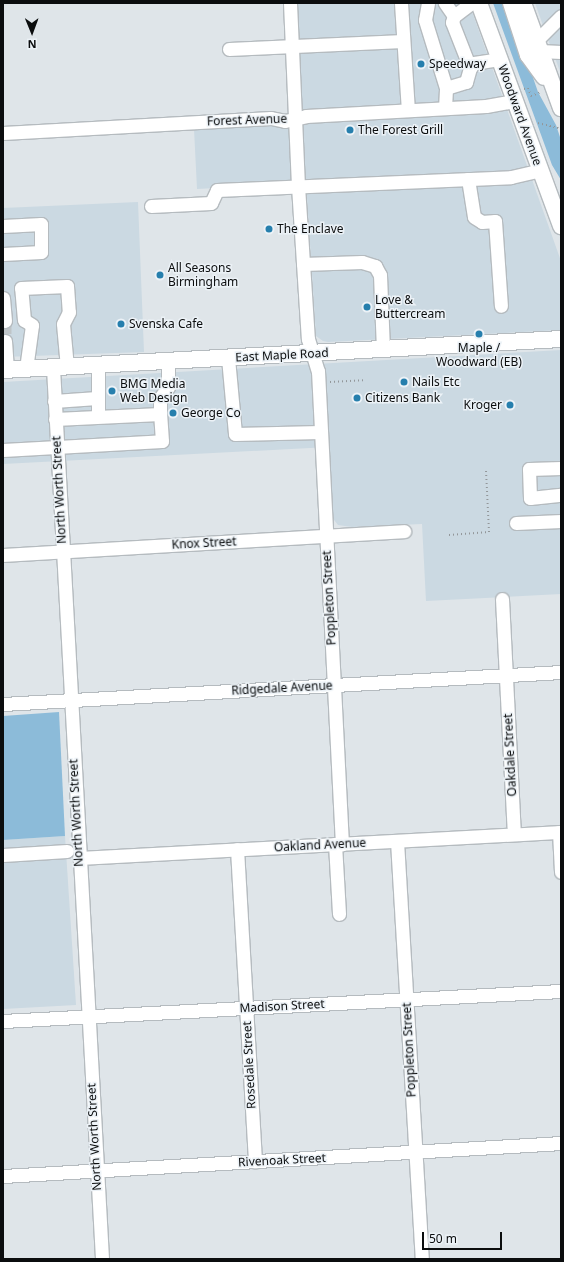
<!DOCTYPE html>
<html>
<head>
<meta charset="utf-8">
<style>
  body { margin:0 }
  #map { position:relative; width:564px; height:1262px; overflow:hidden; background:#dfe5e9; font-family:"Noto Sans",sans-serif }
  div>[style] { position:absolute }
  .built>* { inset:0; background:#cbd9e2 }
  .green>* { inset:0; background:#8cbbd9 }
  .minor-tunnel>* { height:13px; margin-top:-6.5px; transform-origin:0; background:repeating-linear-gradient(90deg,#bfc5c8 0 13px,transparent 0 19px) }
  .path>* { height:2px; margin-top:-1px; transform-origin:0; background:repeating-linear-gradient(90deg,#93979a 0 1px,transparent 0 4px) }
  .roads { filter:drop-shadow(1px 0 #b5bbbf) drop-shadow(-1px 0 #b5bbbf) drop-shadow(0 1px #b5bbbf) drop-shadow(0 -1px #b5bbbf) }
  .minor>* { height:13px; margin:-6.5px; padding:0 6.5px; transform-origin:6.5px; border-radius:6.5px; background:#fff }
  .major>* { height:16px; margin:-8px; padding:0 8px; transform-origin:8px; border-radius:8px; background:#fff }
  .dots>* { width:11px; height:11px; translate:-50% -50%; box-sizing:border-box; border:2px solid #ecf2f7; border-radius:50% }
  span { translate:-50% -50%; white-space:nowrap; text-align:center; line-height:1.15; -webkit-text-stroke:3px #ecf2f7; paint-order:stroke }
  .poi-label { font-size:12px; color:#0b0d0e }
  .left { translate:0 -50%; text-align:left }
  .right { translate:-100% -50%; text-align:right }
  .street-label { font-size:12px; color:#0b0d0e }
  .frame { position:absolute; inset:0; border:4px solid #0b0d0e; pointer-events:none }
  .north { position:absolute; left:12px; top:12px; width:40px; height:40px; -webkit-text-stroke:3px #ecf2f7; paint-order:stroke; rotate:179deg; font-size:11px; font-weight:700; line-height:16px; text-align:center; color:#0b0d0e }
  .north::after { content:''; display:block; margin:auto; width:14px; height:18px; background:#0b0d0e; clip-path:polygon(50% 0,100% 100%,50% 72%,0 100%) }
  .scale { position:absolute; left:422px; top:1232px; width:80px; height:18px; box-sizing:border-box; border:2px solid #0b0d0e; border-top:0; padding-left:5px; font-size:12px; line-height:14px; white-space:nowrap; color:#0b0d0e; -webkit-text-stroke:3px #ecf2f7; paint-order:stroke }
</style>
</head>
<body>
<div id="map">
  <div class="built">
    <div style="clip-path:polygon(295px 3px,469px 3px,561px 261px,561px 330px,328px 342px,323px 341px,316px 336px,306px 183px,197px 189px,194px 129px,301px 124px)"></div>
    <div style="clip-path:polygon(535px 3px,561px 3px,561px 74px,546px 34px)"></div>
    <div style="clip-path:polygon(138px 202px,144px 352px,3px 357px,3px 208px)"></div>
    <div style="clip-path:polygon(561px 350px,561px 594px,426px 601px,422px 524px,352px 527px,338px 525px,331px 516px,327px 460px,329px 447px,3px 464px,3px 382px)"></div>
    <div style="clip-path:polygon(65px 836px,76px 1005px,3px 1009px,3px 840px)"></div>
  </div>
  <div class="green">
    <div style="clip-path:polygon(493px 3px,507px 3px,538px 92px,556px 125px,561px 140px,561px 180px,552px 165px)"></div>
    <div style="clip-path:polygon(59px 712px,65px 836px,3px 840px,3px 716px)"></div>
  </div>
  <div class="minor-tunnel">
    <div style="left:5px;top:321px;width:20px;rotate:90deg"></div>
  </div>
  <div class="path">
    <div style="left:524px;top:89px;width:4px;rotate:-14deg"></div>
    <div style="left:528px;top:88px;width:9px;rotate:69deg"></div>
    <div style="left:531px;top:96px;width:9px;rotate:-21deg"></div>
    <div style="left:538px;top:123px;width:21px;rotate:14deg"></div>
    <div style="left:330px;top:382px;width:33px;rotate:-3deg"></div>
    <div style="left:449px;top:535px;width:40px;rotate:-4.3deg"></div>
    <div style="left:489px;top:532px;width:62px;rotate:-92.8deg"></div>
  </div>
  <div class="roads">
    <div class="minor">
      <div style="left:290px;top:3px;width:183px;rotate:87.5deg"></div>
      <div style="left:298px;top:186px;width:153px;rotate:86.3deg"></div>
      <div style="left:308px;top:339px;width:34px;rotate:73deg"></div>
      <div style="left:318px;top:371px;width:474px;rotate:87.1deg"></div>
      <div style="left:401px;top:3px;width:107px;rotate:86.3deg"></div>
      <div style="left:428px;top:3px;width:17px;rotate:100deg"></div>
      <div style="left:425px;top:20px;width:71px;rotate:72.8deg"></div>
      <div style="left:454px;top:16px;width:21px;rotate:-37deg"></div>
      <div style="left:536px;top:41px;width:35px;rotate:-45deg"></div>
      <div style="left:229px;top:49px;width:174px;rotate:-2.6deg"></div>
      <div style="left:540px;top:51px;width:21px;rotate:3deg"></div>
      <div style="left:470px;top:68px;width:6px;rotate:-51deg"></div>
      <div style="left:474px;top:63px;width:25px;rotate:-9deg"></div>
      <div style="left:445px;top:108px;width:20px;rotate:-87deg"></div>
      <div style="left:446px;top:88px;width:21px;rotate:-17deg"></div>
      <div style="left:466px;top:82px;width:15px;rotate:-74deg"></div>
      <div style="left:470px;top:68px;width:49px;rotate:-111.4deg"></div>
      <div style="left:452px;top:22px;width:6px;rotate:-72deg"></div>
      <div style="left:454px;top:16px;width:16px;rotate:-125deg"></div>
      <div style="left:3px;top:133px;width:268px;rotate:-3.2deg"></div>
      <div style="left:271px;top:118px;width:14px;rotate:12deg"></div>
      <div style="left:285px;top:121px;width:22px;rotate:-13deg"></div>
      <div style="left:306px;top:116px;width:180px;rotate:-3.2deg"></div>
      <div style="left:486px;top:106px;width:29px;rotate:-10deg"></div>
      <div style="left:468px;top:179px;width:38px;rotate:81deg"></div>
      <div style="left:474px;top:217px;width:9px;rotate:32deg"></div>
      <div style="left:482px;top:222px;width:13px;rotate:-4deg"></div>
      <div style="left:495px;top:221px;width:85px;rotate:86deg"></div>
      <div style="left:151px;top:206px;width:60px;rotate:-2.9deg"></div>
      <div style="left:211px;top:203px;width:14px;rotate:-65deg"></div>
      <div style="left:217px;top:190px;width:294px;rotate:-2.5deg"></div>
      <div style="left:511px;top:177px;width:31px;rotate:-13deg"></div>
      <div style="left:3px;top:226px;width:38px;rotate:-3deg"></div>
      <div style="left:41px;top:224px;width:28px;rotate:90deg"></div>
      <div style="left:41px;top:252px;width:38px;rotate:177deg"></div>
      <div style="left:303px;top:264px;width:59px;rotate:-1.9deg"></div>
      <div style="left:362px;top:262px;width:14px;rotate:17deg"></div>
      <div style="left:375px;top:266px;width:10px;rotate:61deg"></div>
      <div style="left:380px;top:275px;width:74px;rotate:87.7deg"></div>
      <div style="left:3px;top:298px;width:23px;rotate:85deg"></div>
      <div style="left:5px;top:341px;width:29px;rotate:86deg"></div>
      <div style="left:228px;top:358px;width:76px;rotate:84.7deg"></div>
      <div style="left:235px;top:434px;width:85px;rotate:-1.3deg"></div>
      <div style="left:98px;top:365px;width:51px;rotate:90deg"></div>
      <div style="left:53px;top:368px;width:892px;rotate:86.85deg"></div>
      <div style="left:26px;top:369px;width:44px;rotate:-82.2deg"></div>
      <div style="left:32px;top:325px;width:9px;rotate:-148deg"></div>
      <div style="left:24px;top:320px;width:32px;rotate:-95deg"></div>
      <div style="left:21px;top:288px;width:46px;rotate:-2.5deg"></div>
      <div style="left:67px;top:286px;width:26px;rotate:86deg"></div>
      <div style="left:69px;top:312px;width:13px;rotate:117deg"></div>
      <div style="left:63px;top:324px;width:43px;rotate:84.7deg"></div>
      <div style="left:54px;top:401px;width:43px;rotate:-4deg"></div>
      <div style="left:55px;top:419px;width:105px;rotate:-2.7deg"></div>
      <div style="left:160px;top:414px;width:16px;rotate:-90deg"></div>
      <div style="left:160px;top:398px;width:14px;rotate:-54deg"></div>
      <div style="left:168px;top:387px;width:26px;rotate:-90deg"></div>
      <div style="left:3px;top:450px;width:159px;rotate:-3.2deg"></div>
      <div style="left:162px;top:441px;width:27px;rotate:-94deg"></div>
      <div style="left:561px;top:468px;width:32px;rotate:178deg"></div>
      <div style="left:529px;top:469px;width:29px;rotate:88deg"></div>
      <div style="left:530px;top:498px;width:31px;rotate:-6deg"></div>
      <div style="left:516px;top:523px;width:45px;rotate:-2.5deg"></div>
      <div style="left:3px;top:555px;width:402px;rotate:-3.4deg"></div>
      <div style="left:502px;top:599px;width:235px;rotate:87.1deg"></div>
      <div style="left:3px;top:704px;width:559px;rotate:-3.28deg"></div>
      <div style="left:559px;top:832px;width:40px;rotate:87.1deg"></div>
      <div style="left:397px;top:841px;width:419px;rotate:86.6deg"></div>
      <div style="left:335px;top:844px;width:70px;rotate:86.7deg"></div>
      <div style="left:237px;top:849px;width:313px;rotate:86.7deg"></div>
      <div style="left:3px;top:855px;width:64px;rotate:-3.6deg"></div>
      <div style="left:79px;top:858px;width:483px;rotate:-3.1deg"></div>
      <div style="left:3px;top:1021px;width:559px;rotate:-3.08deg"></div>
      <div style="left:3px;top:1176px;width:559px;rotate:-3.38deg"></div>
    </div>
    <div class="major">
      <div style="left:479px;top:3px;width:238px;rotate:69.8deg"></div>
      <div style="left:511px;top:3px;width:55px;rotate:71.9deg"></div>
      <div style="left:528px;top:55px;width:27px;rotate:54deg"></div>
      <div style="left:523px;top:3px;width:112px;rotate:70.1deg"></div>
      <div style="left:3px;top:370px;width:559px;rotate:-3.18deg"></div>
    </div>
  </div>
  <div class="dots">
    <div style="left:421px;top:64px;background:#267fad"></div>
    <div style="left:350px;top:130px;background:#267fad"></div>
    <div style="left:269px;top:229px;background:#267fad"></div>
    <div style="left:160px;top:275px;background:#267fad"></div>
    <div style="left:367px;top:307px;background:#267fad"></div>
    <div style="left:121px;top:324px;background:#267fad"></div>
    <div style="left:479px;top:334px;background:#267fad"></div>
    <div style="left:404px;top:382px;background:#267fad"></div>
    <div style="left:112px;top:391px;background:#267fad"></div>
    <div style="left:357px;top:398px;background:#267fad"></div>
    <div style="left:510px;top:405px;background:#267fad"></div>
    <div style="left:173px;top:413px;background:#267fad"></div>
  </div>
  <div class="poi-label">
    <span class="left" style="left:429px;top:64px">Speedway</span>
    <span class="left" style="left:358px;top:130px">The Forest Grill</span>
    <span class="left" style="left:277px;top:229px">The Enclave</span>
    <span class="left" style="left:168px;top:275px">All Seasons<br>Birmingham</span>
    <span class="left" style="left:375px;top:307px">Love &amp;<br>Buttercream</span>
    <span class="left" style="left:129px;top:324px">Svenska Cafe</span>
    <span style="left:479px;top:355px">Maple /<br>Woodward (EB)</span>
    <span class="left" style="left:412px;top:382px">Nails Etc</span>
    <span class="left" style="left:120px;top:391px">BMG Media<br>Web Design</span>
    <span class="left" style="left:365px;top:398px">Citizens Bank</span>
    <span class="right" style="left:502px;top:405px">Kroger</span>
    <span class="left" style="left:181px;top:413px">George Co</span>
  </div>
  <div class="street-label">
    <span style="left:520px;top:115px;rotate:70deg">Woodward Avenue</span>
    <span style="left:247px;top:120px;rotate:-2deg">Forest Avenue</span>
    <span style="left:282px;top:355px;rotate:-3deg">East Maple Road</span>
    <span style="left:59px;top:490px;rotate:-93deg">North Worth Street</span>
    <span style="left:204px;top:543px;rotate:-3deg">Knox Street</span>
    <span style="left:329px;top:598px;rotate:-93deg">Poppleton Street</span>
    <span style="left:282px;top:688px;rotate:-3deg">Ridgedale Avenue</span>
    <span style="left:510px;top:755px;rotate:-93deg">Oakdale Street</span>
    <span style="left:76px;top:813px;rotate:-93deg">North Worth Street</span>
    <span style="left:320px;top:845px;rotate:-3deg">Oakland Avenue</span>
    <span style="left:282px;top:1006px;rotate:-3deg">Madison Street</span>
    <span style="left:409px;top:1050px;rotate:-93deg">Poppleton Street</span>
    <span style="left:249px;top:1065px;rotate:-93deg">Rosedale Street</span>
    <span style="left:94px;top:1137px;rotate:-93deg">North Worth Street</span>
    <span style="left:282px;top:1160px;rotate:-3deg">Rivenoak Street</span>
  </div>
  <div class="frame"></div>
  <div class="north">N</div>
  <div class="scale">50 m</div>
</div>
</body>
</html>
